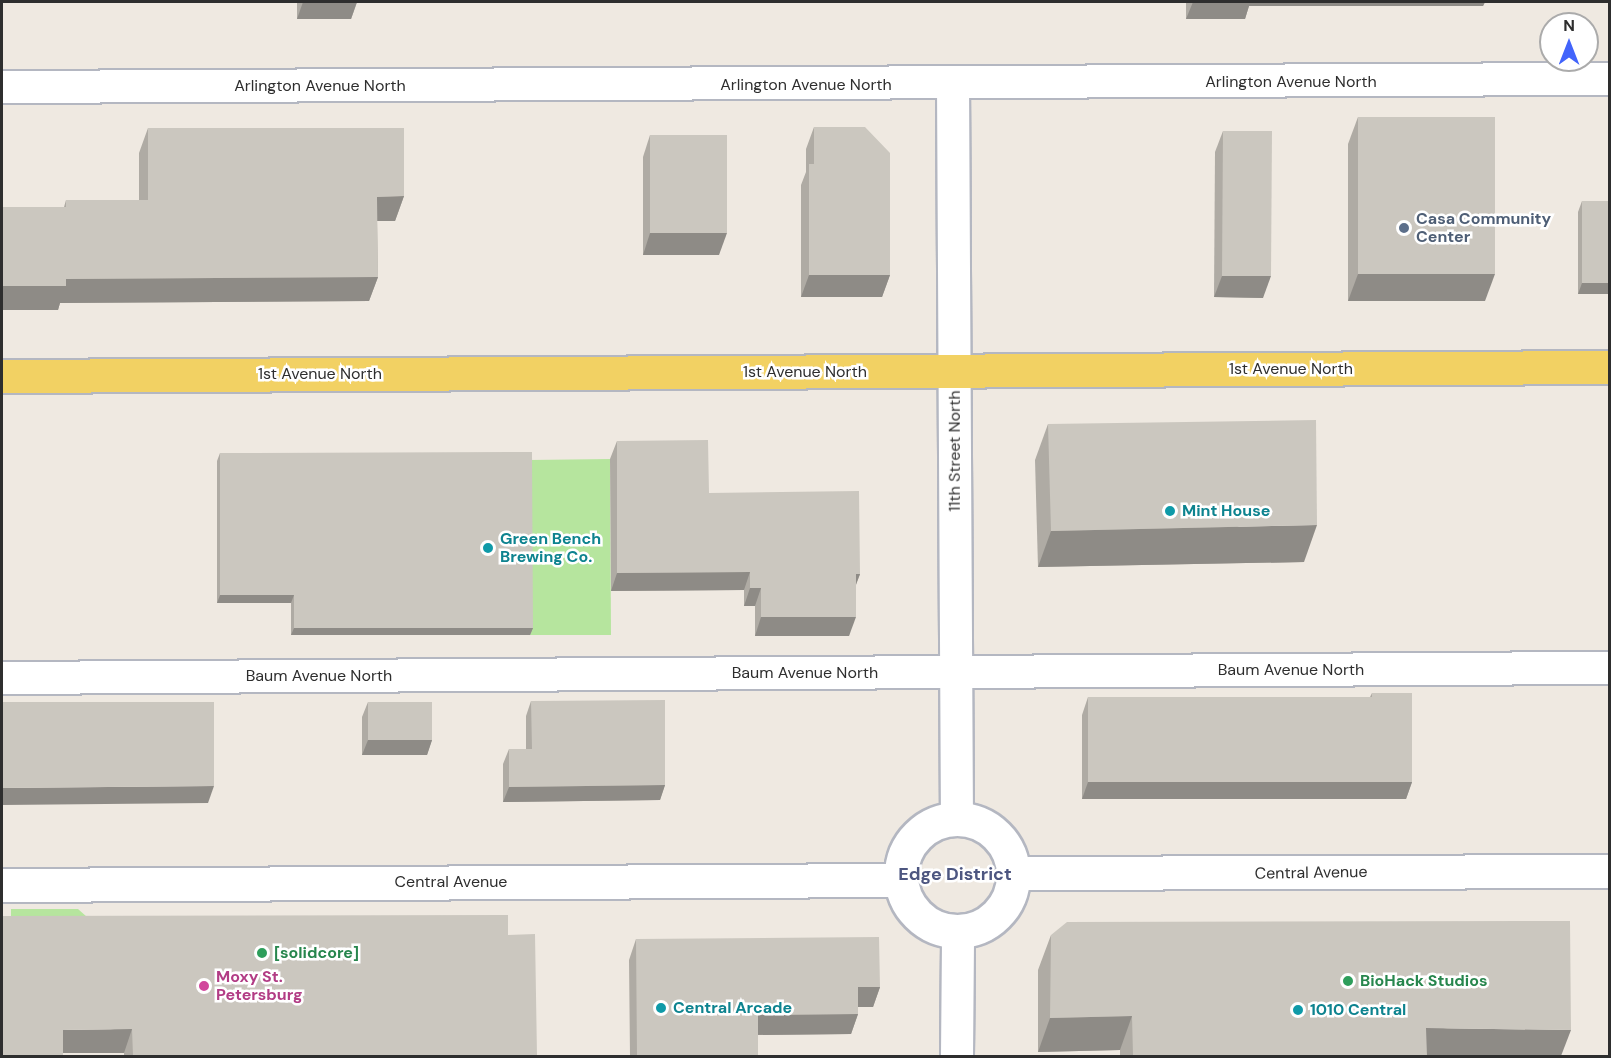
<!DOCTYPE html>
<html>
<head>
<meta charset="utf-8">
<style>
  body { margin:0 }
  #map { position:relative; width:1611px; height:1058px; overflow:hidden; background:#efe9e1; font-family:"DM Sans",sans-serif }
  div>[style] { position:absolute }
  .green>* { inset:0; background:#b6e59e }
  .roads { filter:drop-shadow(2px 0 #b4b7c1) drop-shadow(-2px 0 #b4b7c1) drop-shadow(0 2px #b4b7c1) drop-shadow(0 -2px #b4b7c1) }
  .street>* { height:32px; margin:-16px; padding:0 16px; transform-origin:16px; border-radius:16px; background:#fff }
  .secondary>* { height:33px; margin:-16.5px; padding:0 16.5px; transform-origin:16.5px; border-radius:16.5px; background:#fff }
  .secondary>.ring { margin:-16.5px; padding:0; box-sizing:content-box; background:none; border:33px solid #fff; border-radius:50% }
  .primary>* { height:33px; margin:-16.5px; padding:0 16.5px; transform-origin:16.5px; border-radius:16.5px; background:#f2d163 }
  .wall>* { inset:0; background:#afaba4 }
  .shaded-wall>* { inset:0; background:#8e8b86 }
  .building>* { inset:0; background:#cbc7bf }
  .dots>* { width:16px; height:16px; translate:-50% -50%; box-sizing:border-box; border:3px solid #fff; border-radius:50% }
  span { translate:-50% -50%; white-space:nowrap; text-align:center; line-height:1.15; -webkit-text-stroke:5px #fff; paint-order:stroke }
  .street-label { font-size:16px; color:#2e2e2e }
  .service-label { font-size:16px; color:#4e5e75; font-weight:700 }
  .left { translate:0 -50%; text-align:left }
  .culture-label { font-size:16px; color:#0d838f; font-weight:700 }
  .leisure-label { font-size:16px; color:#27864d; font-weight:700 }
  .hotel-label { font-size:16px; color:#b23c85; font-weight:700 }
  .neighbourhood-label { font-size:18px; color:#4d5680; font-weight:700 }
  .frame { position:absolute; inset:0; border:3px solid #2e2e2e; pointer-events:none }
  .north { position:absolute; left:1539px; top:12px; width:60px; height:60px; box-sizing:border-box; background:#fff; border:2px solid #ababab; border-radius:50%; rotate:0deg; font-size:16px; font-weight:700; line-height:24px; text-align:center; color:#2e2e2e }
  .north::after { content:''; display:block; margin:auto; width:21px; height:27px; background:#4264fb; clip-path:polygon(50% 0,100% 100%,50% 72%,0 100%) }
</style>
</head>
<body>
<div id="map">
  <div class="green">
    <div style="clip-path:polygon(610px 459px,611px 635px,530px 635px,529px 460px)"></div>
    <div style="clip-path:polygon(11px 909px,78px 909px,96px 925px,11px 925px)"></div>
  </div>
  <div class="roads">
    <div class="street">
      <div style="left:953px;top:84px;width:734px;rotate:89.69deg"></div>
      <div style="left:2px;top:87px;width:1608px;rotate:-0.29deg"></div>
      <div style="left:2px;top:678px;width:1608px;rotate:-0.36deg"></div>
      <div style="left:957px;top:1056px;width:124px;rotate:-89.5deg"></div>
    </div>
    <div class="secondary">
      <div class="ring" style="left:901px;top:819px;width:79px;height:79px"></div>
      <div style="left:1013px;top:873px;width:597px;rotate:-0.19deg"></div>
      <div style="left:2px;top:885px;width:898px;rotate:-0.32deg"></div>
    </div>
    <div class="primary">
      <div style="left:2px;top:376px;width:1608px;rotate:-0.32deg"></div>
    </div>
  </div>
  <div class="wall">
    <div style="clip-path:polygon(297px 2px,357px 2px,351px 19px,297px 19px)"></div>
    <div style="clip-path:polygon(1186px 2px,1485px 2px,1483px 6px,1249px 6px,1245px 19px,1186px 19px)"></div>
    <div style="clip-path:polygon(1358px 117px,1485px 301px,1348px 301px,1348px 144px)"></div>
    <div style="clip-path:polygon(814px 127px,890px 275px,882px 297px,801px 297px,801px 185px,806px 172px,806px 149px)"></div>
    <div style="clip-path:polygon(148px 128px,404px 196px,395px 221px,377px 221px,378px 277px,369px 301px,60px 303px,58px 310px,2px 310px,64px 207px,66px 200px,139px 200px,139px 153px)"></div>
    <div style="clip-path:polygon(1223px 131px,1263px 298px,1214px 297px,1215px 152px)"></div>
    <div style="clip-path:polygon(650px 135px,719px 255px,643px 255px,643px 157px)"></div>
    <div style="clip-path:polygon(1582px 201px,1610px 294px,1578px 294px,1578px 212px)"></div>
    <div style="clip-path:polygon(1048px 424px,1304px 562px,1038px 567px,1035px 460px)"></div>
    <div style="clip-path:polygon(617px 441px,709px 493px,860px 574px,856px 585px,849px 636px,755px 636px,755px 606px,744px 606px,744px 590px,611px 591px,610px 459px)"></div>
    <div style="clip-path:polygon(220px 453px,533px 628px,530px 635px,291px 635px,291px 603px,217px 603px,217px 461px)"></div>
    <div style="clip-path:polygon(1372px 693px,1412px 782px,1406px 799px,1082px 799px,1082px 715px,1088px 697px,1370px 697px)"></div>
    <div style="clip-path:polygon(531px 701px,665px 785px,660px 800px,503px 802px,503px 764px,509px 749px,526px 749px,526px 716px)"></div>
    <div style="clip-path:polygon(368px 702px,432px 740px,427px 755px,362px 755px,362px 717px)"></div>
    <div style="clip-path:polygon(508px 935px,537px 1056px,124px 1056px,124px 1053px,63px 1053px,2px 1056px)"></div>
    <div style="clip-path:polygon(1051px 935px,1561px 1056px,1120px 1056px,1120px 1050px,1038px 1052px,1038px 970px)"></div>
    <div style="clip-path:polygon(636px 939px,880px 987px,873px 1007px,858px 1007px,858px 1014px,851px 1034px,758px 1035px,758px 1056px,630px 1056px,629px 960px)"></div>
  </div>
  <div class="shaded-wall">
    <div style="clip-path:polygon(303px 2px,357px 2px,351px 19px,297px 19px)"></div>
    <div style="clip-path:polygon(1193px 2px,1485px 2px,1483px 6px,1249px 6px,1245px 19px,1186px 19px)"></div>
    <div style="clip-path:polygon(404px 196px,395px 221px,368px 221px,377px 197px)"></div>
    <div style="clip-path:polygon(650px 233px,727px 233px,719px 255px,643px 255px)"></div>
    <div style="clip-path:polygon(1358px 274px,1495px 274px,1485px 301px,1348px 301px)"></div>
    <div style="clip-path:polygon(809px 275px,890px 275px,882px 297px,801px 297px)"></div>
    <div style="clip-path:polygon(1222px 276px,1271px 276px,1263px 298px,1214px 297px)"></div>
    <div style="clip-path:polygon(378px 277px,369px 301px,60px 303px,58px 310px,2px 310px,2px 286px,66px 279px)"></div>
    <div style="clip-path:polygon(1582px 283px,1610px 283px,1610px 294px,1578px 294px)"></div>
    <div style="clip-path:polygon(1317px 525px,1304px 562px,1038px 567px,1051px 531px)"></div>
    <div style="clip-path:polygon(750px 572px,744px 590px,611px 591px,617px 573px)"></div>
    <div style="clip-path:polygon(856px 574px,860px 574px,853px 592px)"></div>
    <div style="clip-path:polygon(750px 588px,761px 588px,755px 606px,744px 606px)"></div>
    <div style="clip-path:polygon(220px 595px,294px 595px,291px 603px,217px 603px)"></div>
    <div style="clip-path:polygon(761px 617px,856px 617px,849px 636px,755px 636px)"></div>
    <div style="clip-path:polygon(294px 628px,533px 628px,530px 635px,291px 635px)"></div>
    <div style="clip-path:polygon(368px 740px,432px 740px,427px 755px,362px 755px)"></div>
    <div style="clip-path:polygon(1088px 782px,1412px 782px,1406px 799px,1082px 799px)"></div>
    <div style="clip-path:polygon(665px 785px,660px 800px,503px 802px,509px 787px)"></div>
    <div style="clip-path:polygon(214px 786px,208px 803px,2px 805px,2px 788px)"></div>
    <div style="clip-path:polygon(858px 987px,880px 987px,873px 1007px,851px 1007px)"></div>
    <div style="clip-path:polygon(858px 1014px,851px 1034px,750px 1035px,758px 1015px)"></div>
    <div style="clip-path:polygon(1132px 1016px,1120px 1050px,1038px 1052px,1050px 1018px)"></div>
    <div style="clip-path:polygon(1426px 1028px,1571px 1030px,1561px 1056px,1416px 1056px)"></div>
    <div style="clip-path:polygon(132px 1029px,124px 1053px,55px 1053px,63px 1030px)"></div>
  </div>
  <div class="building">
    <div style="clip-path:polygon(1358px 117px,1495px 117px,1495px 274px,1358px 274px)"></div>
    <div style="clip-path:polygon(814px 127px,865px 127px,890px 153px,890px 275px,809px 275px,809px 164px,814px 164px)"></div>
    <div style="clip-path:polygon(148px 128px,404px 128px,404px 196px,377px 197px,378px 277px,66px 279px,66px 286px,2px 286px,2px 207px,66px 207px,66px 200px,148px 200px)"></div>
    <div style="clip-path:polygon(1223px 131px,1272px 131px,1271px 276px,1222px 276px)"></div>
    <div style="clip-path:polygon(650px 135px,727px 135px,727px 233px,650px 233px)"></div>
    <div style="clip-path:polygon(1582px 201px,1610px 201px,1610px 283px,1582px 283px)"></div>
    <div style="clip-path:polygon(1316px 420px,1317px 525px,1051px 531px,1048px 424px)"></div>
    <div style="clip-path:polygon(708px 440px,709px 493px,859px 491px,860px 574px,856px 574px,856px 617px,761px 617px,761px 588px,750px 588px,750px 572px,617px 573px,617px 441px)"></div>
    <div style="clip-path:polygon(532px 452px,533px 628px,294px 628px,294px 595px,220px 595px,220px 453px)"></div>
    <div style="clip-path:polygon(1372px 693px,1412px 693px,1412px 782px,1088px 782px,1088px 697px,1372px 697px)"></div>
    <div style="clip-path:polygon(665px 700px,665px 785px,509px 787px,509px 749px,532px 749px,531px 701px)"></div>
    <div style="clip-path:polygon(2px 702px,214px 702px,214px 786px,2px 788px)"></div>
    <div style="clip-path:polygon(368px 702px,432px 702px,432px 740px,368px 740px)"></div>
    <div style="clip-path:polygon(508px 915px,508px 935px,535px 934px,537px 1056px,133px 1056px,132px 1029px,63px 1030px,63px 1056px,2px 1056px,2px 916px)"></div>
    <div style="clip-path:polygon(1570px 921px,1571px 1030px,1426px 1028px,1427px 1056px,1133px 1056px,1132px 1016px,1050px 1018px,1051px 935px,1067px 922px)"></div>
    <div style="clip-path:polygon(879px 937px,880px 987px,858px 987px,858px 1014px,758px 1015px,758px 1056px,637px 1056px,636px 939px)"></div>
  </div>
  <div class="dots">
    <div style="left:1404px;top:228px;background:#5c6f8a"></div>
    <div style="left:1170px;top:511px;background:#0f9aa8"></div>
    <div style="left:488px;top:548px;background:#0f9aa8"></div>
    <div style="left:262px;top:953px;background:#2e9e5b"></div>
    <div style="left:1348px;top:981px;background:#2e9e5b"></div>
    <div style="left:204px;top:986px;background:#d1479c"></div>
    <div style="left:661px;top:1008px;background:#0f9aa8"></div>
    <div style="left:1298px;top:1010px;background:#0f9aa8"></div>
  </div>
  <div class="street-label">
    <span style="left:1291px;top:82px">Arlington Avenue North</span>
    <span style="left:806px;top:85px">Arlington Avenue North</span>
    <span style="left:320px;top:86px">Arlington Avenue North</span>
    <span style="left:1291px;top:369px">1st Avenue North</span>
    <span style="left:805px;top:372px">1st Avenue North</span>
    <span style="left:320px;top:374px">1st Avenue North</span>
    <span style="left:955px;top:451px;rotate:-90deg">11th Street North</span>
    <span style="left:1291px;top:670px">Baum Avenue North</span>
    <span style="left:805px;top:673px">Baum Avenue North</span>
    <span style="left:319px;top:676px">Baum Avenue North</span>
    <span style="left:1311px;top:873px;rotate:-1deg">Central Avenue</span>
    <span style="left:451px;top:882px">Central Avenue</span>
  </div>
  <div class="service-label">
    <span class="left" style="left:1416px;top:228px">Casa Community<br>Center</span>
  </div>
  <div class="culture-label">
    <span class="left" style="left:1182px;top:511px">Mint House</span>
    <span class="left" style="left:500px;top:548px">Green Bench<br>Brewing Co.</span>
    <span class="left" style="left:673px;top:1008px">Central Arcade</span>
    <span class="left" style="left:1310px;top:1010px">1010 Central</span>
  </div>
  <div class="leisure-label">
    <span class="left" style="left:274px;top:953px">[solidcore]</span>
    <span class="left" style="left:1360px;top:981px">BioHack Studios</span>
  </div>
  <div class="hotel-label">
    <span class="left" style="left:216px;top:986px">Moxy St.<br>Petersburg</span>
  </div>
  <div class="neighbourhood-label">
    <span style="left:955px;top:874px">Edge District</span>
  </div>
  <div class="frame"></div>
  <div class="north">N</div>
</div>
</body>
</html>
